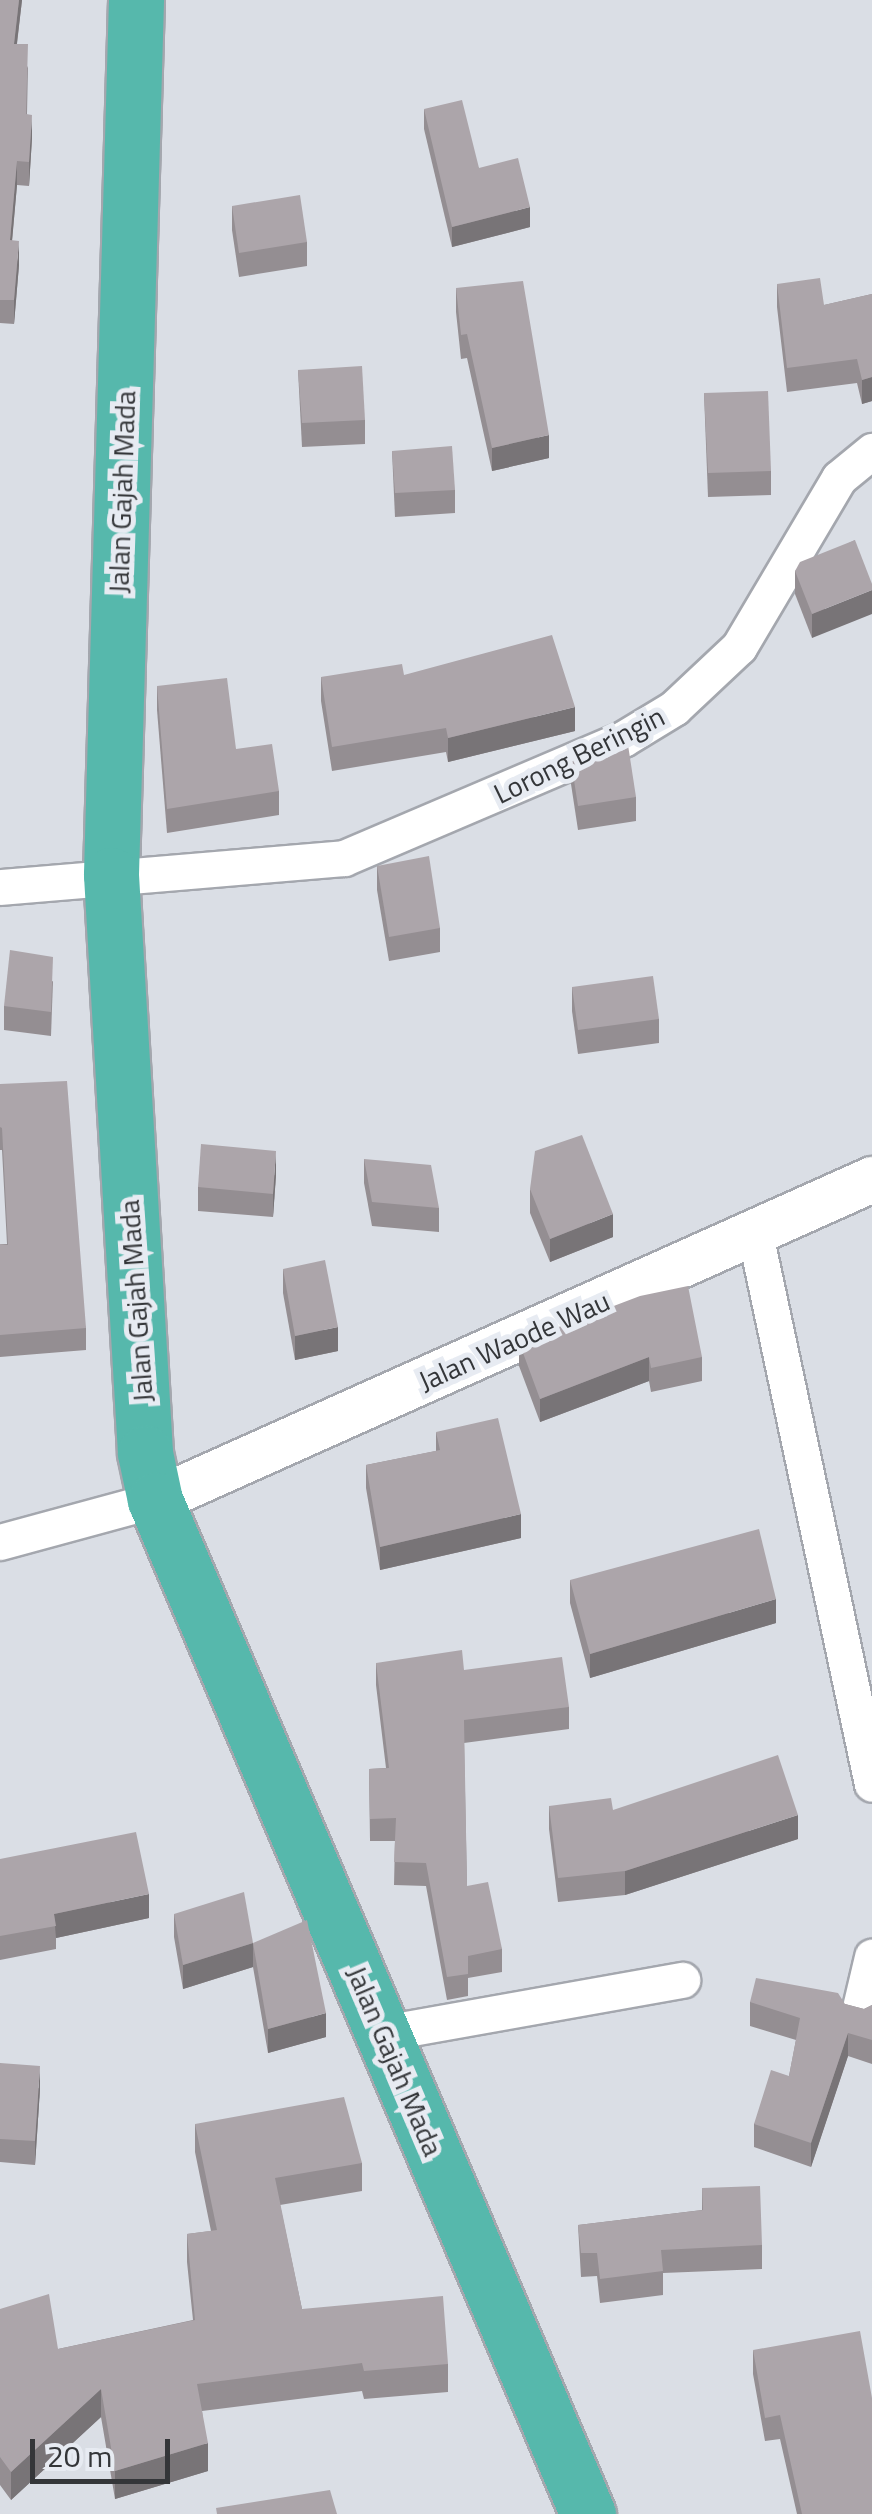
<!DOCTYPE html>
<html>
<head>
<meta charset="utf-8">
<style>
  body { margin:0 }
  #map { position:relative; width:872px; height:2514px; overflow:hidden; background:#dadee5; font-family:"Titillium Web",sans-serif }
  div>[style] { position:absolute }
  .roads { filter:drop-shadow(2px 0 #a4a7ae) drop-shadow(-2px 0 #a4a7ae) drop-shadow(0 2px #a4a7ae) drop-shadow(0 -2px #a4a7ae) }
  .minor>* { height:35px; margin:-17.5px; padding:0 17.5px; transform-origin:17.5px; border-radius:17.5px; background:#fff }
  .tertiary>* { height:45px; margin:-22.5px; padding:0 22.5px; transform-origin:22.5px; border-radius:22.5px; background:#fff }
  .trunk>* { height:55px; margin:-27.5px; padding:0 27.5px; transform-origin:27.5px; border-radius:27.5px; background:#56b8ac }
  .wall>* { inset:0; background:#948e92 }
  .shaded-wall>* { inset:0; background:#787477 }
  .building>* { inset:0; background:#aca5aa }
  span { translate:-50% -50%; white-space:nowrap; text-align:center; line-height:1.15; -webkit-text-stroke:10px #e7ebf2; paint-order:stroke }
  .street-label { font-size:28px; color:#343639 }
  .scale { position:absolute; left:30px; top:2439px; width:140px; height:45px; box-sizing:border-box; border:5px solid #343639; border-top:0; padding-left:12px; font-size:30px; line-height:35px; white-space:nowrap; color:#343639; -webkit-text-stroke:8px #e7ebf2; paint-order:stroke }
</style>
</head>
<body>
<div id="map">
  <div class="roads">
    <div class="minor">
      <div style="left:0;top:887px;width:345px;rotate:-4.8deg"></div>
      <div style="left:344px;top:858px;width:303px;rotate:-23.1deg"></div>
      <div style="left:623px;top:739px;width:60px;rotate:-31.3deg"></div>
      <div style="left:674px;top:708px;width:89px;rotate:-43.2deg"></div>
      <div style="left:739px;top:647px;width:196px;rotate:-59.4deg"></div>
      <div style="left:839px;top:478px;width:43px;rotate:-39.3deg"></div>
      <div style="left:755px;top:1234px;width:562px;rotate:77.99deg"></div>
      <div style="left:0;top:1542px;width:161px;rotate:-15.2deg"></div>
      <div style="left:859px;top:2012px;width:57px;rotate:-76.7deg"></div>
      <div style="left:384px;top:2033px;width:303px;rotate:-10.1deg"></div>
    </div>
    <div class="tertiary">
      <div style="left:155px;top:1500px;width:786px;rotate:-24.12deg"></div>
    </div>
    <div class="trunk">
      <div style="left:136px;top:0;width:875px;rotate:91.64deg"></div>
      <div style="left:111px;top:875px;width:579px;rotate:86.63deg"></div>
      <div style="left:145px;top:1453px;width:48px;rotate:78deg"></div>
      <div style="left:155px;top:1500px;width:1103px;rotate:66.88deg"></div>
    </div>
  </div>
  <div class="wall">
    <div style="clip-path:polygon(0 0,22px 0,17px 44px,28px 68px,27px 114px,32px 138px,29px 186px,17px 185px,12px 240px,19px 265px,14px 324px,0 323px)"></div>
    <div style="clip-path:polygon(424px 109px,479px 168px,530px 227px,452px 247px,424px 129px)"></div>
    <div style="clip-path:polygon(232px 206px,307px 242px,307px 266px,239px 277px,232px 230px)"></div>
    <div style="clip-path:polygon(777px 284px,824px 305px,872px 294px,872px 401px,862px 404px,857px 383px,787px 392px,777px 307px)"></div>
    <div style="clip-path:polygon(456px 288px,549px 458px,492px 471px,467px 358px,461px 359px,456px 312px)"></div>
    <div style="clip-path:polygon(298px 370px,365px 420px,365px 444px,302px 447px)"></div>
    <div style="clip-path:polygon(704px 393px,771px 471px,771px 495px,708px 497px)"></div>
    <div style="clip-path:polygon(392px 451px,455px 490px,455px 513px,395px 517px)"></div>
    <div style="clip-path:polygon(855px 540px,812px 638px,795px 594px,795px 571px)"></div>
    <div style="clip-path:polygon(404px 675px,575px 731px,448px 762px,446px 752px,332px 771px,321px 701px,321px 677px)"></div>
    <div style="clip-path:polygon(157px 686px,236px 749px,279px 791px,279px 815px,167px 833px,157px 710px)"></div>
    <div style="clip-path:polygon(571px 761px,636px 797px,636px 821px,578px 830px,571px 784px)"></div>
    <div style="clip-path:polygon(377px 866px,440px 928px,440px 952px,389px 961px,377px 890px)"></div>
    <div style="clip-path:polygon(53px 981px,51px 1036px,4px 1030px,4px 1006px)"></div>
    <div style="clip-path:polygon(572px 987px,659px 1019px,659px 1043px,578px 1054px,572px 1011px)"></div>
    <div style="clip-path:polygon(0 1084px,86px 1328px,86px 1350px,0 1357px,0 1244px,7px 1244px,2px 1150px,0 1150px)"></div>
    <div style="clip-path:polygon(364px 1159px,439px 1208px,439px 1232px,372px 1226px,364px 1183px)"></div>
    <div style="clip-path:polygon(276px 1175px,273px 1217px,198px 1211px,198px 1187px)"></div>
    <div style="clip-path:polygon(530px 1189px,613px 1237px,550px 1262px,530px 1213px)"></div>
    <div style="clip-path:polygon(283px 1269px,338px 1351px,295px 1360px,283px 1293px)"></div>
    <div style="clip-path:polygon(519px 1342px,702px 1357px,702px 1381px,651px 1392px,649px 1381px,540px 1422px,519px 1366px)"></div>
    <div style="clip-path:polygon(436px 1432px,521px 1538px,380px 1570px,366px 1488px,366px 1465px,436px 1451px)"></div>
    <div style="clip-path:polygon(570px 1580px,776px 1623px,590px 1678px,570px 1603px)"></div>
    <div style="clip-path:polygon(376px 1663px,464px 1670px,569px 1707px,569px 1729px,464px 1743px,467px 1886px,502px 1949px,502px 1972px,468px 1978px,468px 1996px,447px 2000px,426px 1886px,394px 1885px,395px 1841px,370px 1841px,369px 1769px,386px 1768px,376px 1685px)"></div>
    <div style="clip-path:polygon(549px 1806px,613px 1810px,798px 1839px,625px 1895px,558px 1902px,549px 1829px)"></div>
    <div style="clip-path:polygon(0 1859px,149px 1918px,56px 1938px,56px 1949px,0 1960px)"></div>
    <div style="clip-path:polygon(174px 1914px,253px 1943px,326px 2037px,268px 2053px,253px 1967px,183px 1989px,174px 1937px)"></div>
    <div style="clip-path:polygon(750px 2002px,845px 2004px,864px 2009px,872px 2005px,872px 2064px,848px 2056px,811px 2167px,754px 2147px,754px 2124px,789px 2076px,796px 2040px,750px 2026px)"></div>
    <div style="clip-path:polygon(0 2063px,40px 2089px,35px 2165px,0 2162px)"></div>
    <div style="clip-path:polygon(195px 2124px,362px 2163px,362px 2191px,280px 2205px,302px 2309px,448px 2364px,448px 2392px,364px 2399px,362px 2391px,202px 2411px,208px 2471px,115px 2499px,101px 2417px,11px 2500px,0 2485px,0 2309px,58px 2349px,193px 2320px,187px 2262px,187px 2234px,211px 2231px,195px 2152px)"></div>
    <div style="clip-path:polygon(702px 2188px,762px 2245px,762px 2269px,663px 2273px,663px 2295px,600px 2303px,597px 2276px,581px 2277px,578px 2225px,702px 2210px)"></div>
    <div style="clip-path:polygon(753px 2350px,872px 2514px,797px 2514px,780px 2439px,765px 2441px,753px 2374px)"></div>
  </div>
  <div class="shaded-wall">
    <div style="clip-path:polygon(19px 0,22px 0,14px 67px,14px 44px)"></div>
    <div style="clip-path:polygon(32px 115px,32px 138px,29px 186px,29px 162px)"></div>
    <div style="clip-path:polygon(17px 161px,17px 185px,10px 264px,10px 240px)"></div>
    <div style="clip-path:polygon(530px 207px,530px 227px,452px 247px,452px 227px)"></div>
    <div style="clip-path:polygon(19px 241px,19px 265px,14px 324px,14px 300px)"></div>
    <div style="clip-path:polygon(872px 377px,872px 401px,862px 404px,862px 380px)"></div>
    <div style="clip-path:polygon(549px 435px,549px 458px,492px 471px,492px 448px)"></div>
    <div style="clip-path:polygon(872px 590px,872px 614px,812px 638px,812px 614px)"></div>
    <div style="clip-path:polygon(575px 707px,575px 731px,448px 762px,448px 738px)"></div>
    <div style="clip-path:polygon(276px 1151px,276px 1175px,273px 1217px,273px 1194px)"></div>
    <div style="clip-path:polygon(613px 1214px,613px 1237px,550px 1262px,550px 1239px)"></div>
    <div style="clip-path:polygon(338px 1327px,338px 1351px,295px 1360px,295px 1336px)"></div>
    <div style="clip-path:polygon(649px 1357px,649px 1381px,540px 1422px,540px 1399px)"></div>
    <div style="clip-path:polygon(521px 1514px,521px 1538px,380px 1570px,380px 1547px)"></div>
    <div style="clip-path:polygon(776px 1599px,776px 1623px,590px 1678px,590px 1654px)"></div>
    <div style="clip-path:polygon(798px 1815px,798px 1839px,625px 1895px,625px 1871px)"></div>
    <div style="clip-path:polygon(149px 1894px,149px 1918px,56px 1938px,54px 1914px)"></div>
    <div style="clip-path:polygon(253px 1943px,253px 1967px,183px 1989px,183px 1965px)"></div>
    <div style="clip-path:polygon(326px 2013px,326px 2037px,268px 2053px,268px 2029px)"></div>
    <div style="clip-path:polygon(848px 2033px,848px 2056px,811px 2167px,811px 2143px)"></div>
    <div style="clip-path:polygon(40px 2066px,40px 2089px,35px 2165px,35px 2141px)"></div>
    <div style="clip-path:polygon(101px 2389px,101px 2417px,11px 2500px,11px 2472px)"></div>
    <div style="clip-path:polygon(208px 2443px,208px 2471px,115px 2499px,115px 2471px)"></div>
  </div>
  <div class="building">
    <div style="clip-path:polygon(0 0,19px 0,14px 44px,28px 44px,26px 114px,32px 115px,29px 162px,17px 161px,10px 240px,19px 241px,14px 300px,0 300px)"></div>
    <div style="clip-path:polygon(462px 100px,479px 168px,518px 158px,530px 207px,452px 227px,424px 109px)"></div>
    <div style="clip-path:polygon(300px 195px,307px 242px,239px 253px,232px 206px)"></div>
    <div style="clip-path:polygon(820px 278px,824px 305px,872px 294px,872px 377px,862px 380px,857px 359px,787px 368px,777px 284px)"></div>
    <div style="clip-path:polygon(523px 281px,549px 435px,492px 448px,467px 334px,461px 335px,456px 288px)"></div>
    <div style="clip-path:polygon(362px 366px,365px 420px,302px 423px,298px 370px)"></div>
    <div style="clip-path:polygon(768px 391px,771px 471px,708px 473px,704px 393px)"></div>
    <div style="clip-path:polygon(452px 446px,455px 490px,395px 493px,392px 451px)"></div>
    <div style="clip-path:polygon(855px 540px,872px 584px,872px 590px,812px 614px,795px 571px,800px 562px)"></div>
    <div style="clip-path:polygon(552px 635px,575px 707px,448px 738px,446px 728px,332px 747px,321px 677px,402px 664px,404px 675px)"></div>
    <div style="clip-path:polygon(227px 678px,236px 749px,272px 744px,279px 791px,167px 809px,157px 686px)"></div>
    <div style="clip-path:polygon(628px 745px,636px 797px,578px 806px,571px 761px)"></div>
    <div style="clip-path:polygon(429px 856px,440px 928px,389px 937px,377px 866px)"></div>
    <div style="clip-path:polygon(10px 950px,53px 957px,51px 1012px,4px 1006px)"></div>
    <div style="clip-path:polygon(653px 976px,659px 1019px,578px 1030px,572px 987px)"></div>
    <div style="clip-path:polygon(67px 1081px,86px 1328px,0 1335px,0 1244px,8px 1245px,2px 1128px,0 1127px,0 1084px)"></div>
    <div style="clip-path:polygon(582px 1135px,613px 1214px,550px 1239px,530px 1189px,535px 1151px)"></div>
    <div style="clip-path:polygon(201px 1144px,276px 1151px,273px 1194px,198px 1187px)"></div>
    <div style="clip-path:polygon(364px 1159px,431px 1165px,439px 1208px,372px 1202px)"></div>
    <div style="clip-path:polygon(325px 1260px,338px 1327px,295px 1336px,283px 1269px)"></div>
    <div style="clip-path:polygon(688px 1286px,702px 1357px,651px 1368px,649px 1357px,540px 1399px,519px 1342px,640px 1296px)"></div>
    <div style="clip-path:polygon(498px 1418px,521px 1514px,380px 1547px,366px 1465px,440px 1450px,436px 1432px)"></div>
    <div style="clip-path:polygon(759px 1529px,776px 1599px,590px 1654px,570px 1580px)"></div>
    <div style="clip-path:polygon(462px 1650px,464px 1670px,562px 1657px,569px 1707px,464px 1720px,467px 1886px,488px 1882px,502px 1949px,468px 1956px,468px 1974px,447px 1977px,426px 1863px,394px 1862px,396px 1818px,370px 1819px,369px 1769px,389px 1768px,376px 1663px)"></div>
    <div style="clip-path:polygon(778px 1755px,798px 1815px,625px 1871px,558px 1878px,549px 1806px,611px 1798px,613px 1810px)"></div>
    <div style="clip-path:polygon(136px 1832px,149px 1894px,54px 1914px,56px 1926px,0 1936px,0 1859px)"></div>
    <div style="clip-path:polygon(244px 1892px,253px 1943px,183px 1965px,174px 1914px)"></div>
    <div style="clip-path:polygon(307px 1920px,326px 2013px,268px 2029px,253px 1943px)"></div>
    <div style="clip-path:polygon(756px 1978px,838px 1993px,845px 2004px,864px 2009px,872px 2005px,872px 2040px,848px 2033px,811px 2143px,754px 2124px,771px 2070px,789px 2076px,800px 2018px,750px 2002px)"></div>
    <div style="clip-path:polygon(0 2063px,40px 2066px,35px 2141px,0 2139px)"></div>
    <div style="clip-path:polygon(344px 2097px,362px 2163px,275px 2178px,302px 2309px,443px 2296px,448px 2364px,364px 2371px,362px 2363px,197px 2384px,208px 2443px,115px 2471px,101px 2389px,11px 2472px,0 2457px,0 2309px,49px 2294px,58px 2349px,195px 2320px,187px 2234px,217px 2230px,195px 2124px)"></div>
    <div style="clip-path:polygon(760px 2186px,762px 2245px,661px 2250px,663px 2271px,600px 2279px,597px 2253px,581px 2253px,578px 2225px,703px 2210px,702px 2188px)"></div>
    <div style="clip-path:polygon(860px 2331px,872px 2398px,872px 2514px,802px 2514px,780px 2415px,765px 2418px,753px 2350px)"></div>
    <div style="clip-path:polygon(330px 2490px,337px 2514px,217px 2514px,216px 2508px)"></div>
  </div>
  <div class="street-label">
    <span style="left:122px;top:492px;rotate:-88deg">Jalan Gajah Mada</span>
    <span style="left:579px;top:755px;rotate:-26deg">Lorong Beringin</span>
    <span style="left:136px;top:1301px;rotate:-94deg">Jalan Gajah Mada</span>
    <span style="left:514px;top:1341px;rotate:-24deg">Jalan Waode Wau</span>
    <span style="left:395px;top:2061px;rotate:67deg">Jalan Gajah Mada</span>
  </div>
  <div class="scale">20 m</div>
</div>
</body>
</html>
